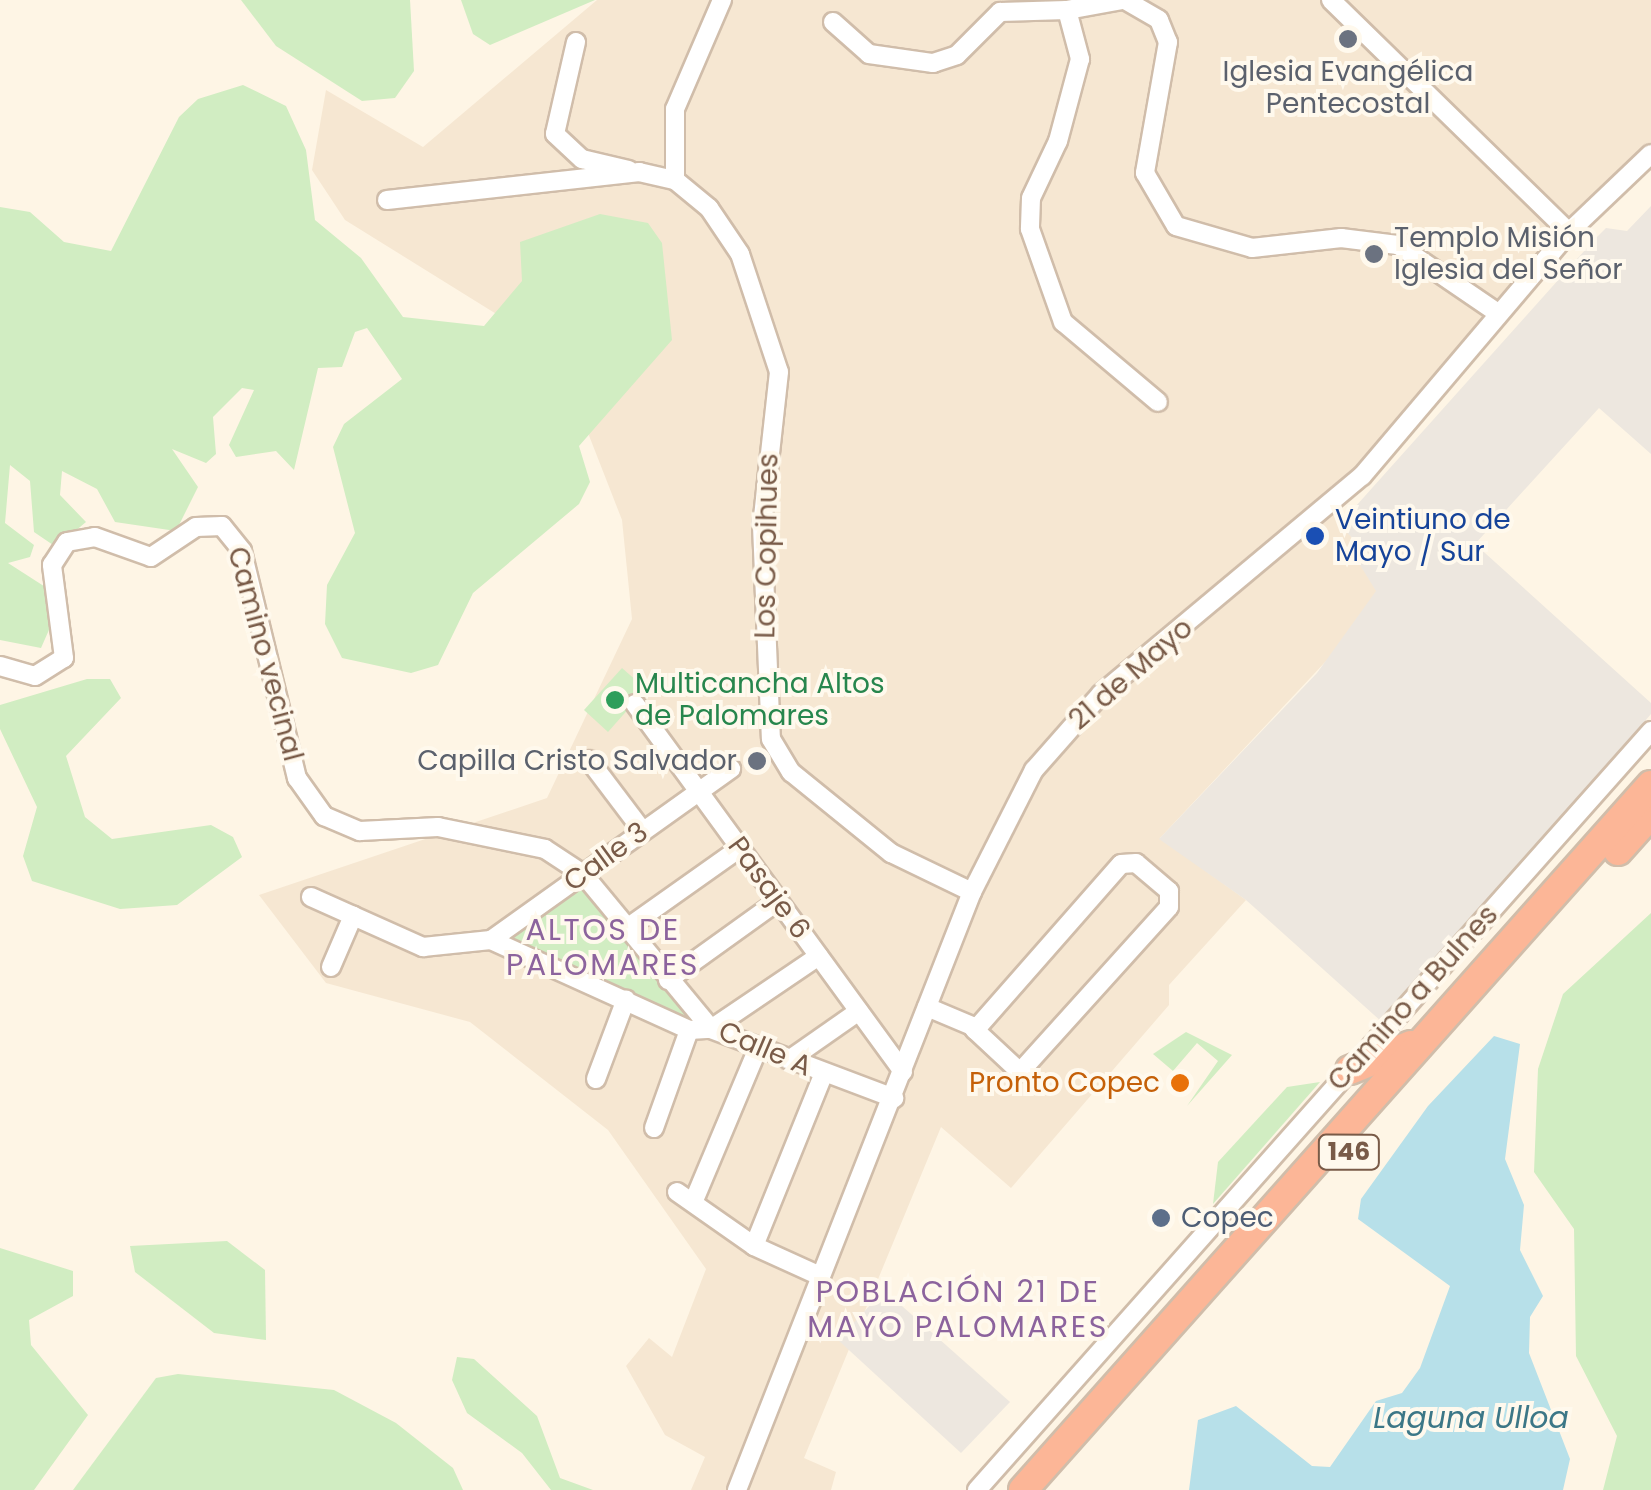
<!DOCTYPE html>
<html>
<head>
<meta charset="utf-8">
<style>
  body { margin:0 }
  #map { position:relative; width:1651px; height:1490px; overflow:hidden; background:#fef5e5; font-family:Poppins,sans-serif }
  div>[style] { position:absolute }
  .residential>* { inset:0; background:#f6e7d2 }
  .industrial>* { inset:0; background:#ede7df }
  .green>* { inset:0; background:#d1edc2 }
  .water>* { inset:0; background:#b7e0e9 }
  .roads { filter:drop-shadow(2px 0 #d0bdaa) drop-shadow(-2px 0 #d0bdaa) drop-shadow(0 2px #d0bdaa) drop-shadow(0 -2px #d0bdaa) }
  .minor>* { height:18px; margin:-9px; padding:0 9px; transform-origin:9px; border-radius:9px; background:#fff }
  .highway>* { height:28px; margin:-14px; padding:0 14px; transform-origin:14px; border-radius:14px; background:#fcb697 }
  .dots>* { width:28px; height:28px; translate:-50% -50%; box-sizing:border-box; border:5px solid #fff9ed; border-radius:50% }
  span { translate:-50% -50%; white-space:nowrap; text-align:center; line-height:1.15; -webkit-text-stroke:8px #fff9ed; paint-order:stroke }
  .shield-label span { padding:2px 8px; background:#fff9ed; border:2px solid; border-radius:8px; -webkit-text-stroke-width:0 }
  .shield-label { font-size:25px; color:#795b48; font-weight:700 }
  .worship-label { font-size:28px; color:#5b616d }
  .left { translate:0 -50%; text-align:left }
  .right { translate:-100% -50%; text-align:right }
  .transit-label { font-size:28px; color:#164399 }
  .street-label { font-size:28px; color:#795b48 }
  .leisure-label { font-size:28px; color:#27864d }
  .food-label { font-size:28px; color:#c56008 }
  .service-label { font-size:28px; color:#4e5e75 }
  .neighbourhood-label { font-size:30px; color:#8c639d; letter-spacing:2.5px }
  .water-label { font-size:30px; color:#3c7787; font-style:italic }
</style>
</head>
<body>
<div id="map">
  <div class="residential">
    <div style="clip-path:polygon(597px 0,1651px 0,1651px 146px,1326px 500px,1390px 593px,1160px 838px,1246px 900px,1169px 985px,1169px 1005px,1011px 1188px,941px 1127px,804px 1458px,836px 1472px,831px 1490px,691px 1490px,705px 1457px,665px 1435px,626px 1366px,649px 1338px,672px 1357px,706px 1269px,608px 1130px,470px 1022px,326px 983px,259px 895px,547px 798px,632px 619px,622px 520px,556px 351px,345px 220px,312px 170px,326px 90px,423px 147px)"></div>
  </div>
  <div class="industrial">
    <div style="clip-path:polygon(1651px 206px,1651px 454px,1599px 408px,1475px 544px,1651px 703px,1651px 714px,1383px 1023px,1246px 900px,1159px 839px,1317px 673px,1376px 591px,1360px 565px,1370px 555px,1339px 525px,1594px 240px,1606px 228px,1627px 231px)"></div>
    <div style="clip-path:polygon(884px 1290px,1010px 1402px,961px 1453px,838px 1340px)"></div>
  </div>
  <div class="green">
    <div style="clip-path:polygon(241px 0,410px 0,414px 71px,395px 98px,362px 101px,276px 46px)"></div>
    <div style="clip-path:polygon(461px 0,595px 0,490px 45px,473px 34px)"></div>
    <div style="clip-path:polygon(243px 85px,286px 106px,306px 150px,315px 220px,361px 258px,403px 317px,484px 326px,522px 281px,520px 242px,600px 214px,648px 223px,662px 243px,672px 340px,579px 446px,590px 482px,579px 504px,473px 593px,438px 665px,411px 673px,342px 658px,325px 624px,327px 585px,355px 533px,333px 447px,344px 424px,402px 379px,367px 328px,355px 332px,342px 367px,318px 368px,294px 470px,276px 451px,236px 457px,229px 445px,254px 390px,242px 388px,213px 417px,216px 454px,206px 463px,172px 449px,198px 487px,176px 531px,115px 522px,97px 489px,62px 471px,60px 495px,86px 522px,56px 547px,34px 532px,30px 481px,10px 465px,5px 523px,34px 545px,30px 557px,8px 563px,50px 590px,56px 614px,41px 648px,0 640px,0 207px,30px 212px,64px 242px,111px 251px,179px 117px,198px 99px)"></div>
    <div style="clip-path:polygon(622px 668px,646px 689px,608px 732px,584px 710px)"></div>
    <div style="clip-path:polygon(87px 679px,110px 679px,121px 698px,66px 756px,85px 817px,112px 839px,211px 825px,233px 837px,242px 857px,177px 905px,120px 909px,32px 881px,23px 856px,37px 807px,0 729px,0 705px)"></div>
    <div style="clip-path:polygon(589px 876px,699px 1027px,498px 939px)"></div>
    <div style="clip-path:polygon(1651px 913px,1651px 1490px,1603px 1490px,1617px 1436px,1576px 1356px,1574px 1229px,1534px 1172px,1538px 1069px,1563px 994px)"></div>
    <div style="clip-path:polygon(1186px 1032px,1232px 1055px,1187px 1106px,1218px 1061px,1197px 1043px,1173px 1071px,1153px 1054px)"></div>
    <div style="clip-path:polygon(1320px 1082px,1213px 1204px,1218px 1162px,1287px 1087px)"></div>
    <div style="clip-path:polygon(227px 1241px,265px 1270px,266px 1340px,214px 1333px,135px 1272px,130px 1246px)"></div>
    <div style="clip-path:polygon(0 1248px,73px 1271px,73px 1296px,29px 1320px,31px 1345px,88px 1415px,34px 1490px,0 1490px)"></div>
    <div style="clip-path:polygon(457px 1357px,474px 1359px,537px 1416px,560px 1478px,593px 1490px,551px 1490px,522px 1453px,467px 1413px,452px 1380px)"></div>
    <div style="clip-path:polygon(178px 1374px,334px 1390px,396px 1423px,453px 1468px,463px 1490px,73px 1490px,156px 1378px)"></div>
  </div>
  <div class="water">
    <div style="clip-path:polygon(1494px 1036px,1520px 1044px,1505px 1159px,1524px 1205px,1520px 1250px,1543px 1296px,1530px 1317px,1529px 1353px,1570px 1459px,1563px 1490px,1189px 1490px,1198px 1420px,1236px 1406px,1312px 1466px,1330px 1467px,1376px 1401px,1402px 1393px,1420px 1368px,1450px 1286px,1358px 1219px,1361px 1199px,1428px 1106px)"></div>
  </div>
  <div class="roads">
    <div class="minor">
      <div style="left:1125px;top:0;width:39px;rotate:30deg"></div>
      <div style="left:1159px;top:20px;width:24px;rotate:68deg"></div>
      <div style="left:1168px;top:42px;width:133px;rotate:100deg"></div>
      <div style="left:1145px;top:173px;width:61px;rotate:59.7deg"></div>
      <div style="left:1176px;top:226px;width:79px;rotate:16.1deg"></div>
      <div style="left:1252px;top:248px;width:90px;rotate:-6.4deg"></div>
      <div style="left:1341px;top:238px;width:57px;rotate:7deg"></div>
      <div style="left:1398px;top:245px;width:122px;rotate:34.3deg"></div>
      <div style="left:1331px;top:0;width:332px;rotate:44.3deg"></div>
      <div style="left:1067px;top:10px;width:56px;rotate:-10.3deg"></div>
      <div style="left:833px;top:22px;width:48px;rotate:41.6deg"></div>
      <div style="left:869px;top:54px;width:65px;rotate:8deg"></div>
      <div style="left:933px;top:63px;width:25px;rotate:-18deg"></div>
      <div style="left:957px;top:55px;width:61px;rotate:-45deg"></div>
      <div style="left:1000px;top:12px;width:67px;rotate:-1.7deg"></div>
      <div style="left:1067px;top:10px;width:51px;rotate:75.1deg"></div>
      <div style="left:1080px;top:59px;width:85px;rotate:105deg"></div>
      <div style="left:1058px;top:141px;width:63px;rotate:115.3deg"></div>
      <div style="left:1031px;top:198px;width:31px;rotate:92deg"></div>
      <div style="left:1030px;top:229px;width:99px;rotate:70.5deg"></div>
      <div style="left:1063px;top:322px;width:124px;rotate:40.1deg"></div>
      <div style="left:576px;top:42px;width:94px;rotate:102.9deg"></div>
      <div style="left:555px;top:134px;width:37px;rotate:43deg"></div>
      <div style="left:582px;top:159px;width:48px;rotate:13.2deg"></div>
      <div style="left:675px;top:180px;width:71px;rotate:-90deg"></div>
      <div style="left:675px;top:109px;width:119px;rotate:-66.7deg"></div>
      <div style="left:387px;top:200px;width:254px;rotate:-6.3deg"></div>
      <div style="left:639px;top:172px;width:37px;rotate:13deg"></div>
      <div style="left:675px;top:180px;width:44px;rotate:39.5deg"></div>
      <div style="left:709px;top:208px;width:55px;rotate:56deg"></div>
      <div style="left:740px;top:254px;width:124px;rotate:71.7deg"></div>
      <div style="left:779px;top:372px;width:155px;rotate:96.3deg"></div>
      <div style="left:762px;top:526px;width:213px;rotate:87.6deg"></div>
      <div style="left:771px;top:739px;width:39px;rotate:59deg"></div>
      <div style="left:791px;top:772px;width:129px;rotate:39deg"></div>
      <div style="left:891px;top:853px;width:90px;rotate:25.7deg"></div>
      <div style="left:0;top:666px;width:36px;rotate:16deg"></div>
      <div style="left:35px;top:676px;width:34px;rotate:-32deg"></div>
      <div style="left:64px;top:658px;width:94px;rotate:-97.4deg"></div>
      <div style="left:52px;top:565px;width:27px;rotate:-57deg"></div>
      <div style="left:67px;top:542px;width:28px;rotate:-10deg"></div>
      <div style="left:95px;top:537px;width:59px;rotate:19.7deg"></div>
      <div style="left:151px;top:557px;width:54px;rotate:-33.7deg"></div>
      <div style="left:196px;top:527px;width:26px;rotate:-2deg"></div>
      <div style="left:222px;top:526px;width:32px;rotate:51deg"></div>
      <div style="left:242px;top:551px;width:234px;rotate:76.4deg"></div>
      <div style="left:297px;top:778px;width:47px;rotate:54.6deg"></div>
      <div style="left:324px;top:816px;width:39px;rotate:23deg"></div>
      <div style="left:360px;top:831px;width:78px;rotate:-2.9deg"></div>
      <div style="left:438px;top:827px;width:109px;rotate:11.6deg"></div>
      <div style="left:545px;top:849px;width:45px;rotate:33.3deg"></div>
      <div style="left:583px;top:874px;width:201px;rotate:50.4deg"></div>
      <div style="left:711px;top:1029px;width:196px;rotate:20.7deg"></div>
      <div style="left:635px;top:704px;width:455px;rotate:53.9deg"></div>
      <div style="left:589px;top:760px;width:88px;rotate:52.9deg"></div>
      <div style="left:311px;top:897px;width:123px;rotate:24.1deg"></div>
      <div style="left:423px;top:947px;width:68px;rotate:-5.9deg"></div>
      <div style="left:491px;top:940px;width:295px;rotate:-35.5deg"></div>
      <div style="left:627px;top:928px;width:138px;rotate:-35.3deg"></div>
      <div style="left:491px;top:940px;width:217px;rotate:24.4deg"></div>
      <div style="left:689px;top:1030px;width:22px;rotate:-3deg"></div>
      <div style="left:331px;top:967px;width:56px;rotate:-66.7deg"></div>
      <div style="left:668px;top:980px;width:135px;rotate:-35.7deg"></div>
      <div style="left:927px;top:1007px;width:49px;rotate:22.9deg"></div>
      <div style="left:972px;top:1026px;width:5px;rotate:53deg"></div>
      <div style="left:975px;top:1030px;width:62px;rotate:43deg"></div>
      <div style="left:1020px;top:1072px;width:222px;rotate:-47.9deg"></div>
      <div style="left:1169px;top:907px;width:16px;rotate:-90deg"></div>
      <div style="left:1169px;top:891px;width:43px;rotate:-139.7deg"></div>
      <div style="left:1136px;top:863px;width:15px;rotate:176deg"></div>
      <div style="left:1121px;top:864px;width:221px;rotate:131.3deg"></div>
      <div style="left:711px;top:1029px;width:130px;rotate:-34.1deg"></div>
      <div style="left:789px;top:1060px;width:85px;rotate:-35deg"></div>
      <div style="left:596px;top:1079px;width:85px;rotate:-69.4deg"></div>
      <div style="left:654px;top:1128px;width:104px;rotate:-70.3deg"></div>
      <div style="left:677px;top:1192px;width:94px;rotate:35deg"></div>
      <div style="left:754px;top:1246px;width:72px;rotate:24.4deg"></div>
      <div style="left:695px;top:1198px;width:163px;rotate:-67.2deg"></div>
      <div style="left:754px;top:1246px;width:187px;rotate:-68deg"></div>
      <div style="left:737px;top:1490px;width:643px;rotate:-68.55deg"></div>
      <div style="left:972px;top:892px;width:137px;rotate:-63.1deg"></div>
      <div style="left:1034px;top:770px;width:101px;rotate:-48.6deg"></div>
      <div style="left:1101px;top:694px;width:340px;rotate:-39.9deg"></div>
      <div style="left:1362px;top:476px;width:320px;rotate:-49.7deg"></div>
      <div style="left:1569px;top:232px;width:113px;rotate:-43.6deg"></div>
      <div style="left:977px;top:1490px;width:1015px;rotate:-48.39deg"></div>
    </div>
    <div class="highway">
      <div style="left:1618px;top:851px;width:50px;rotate:-48.3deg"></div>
      <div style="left:1350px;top:1070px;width:66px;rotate:-22.3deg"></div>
      <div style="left:1023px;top:1490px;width:944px;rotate:-48.31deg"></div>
    </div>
  </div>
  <div class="dots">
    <div style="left:1348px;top:39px;background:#6b7280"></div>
    <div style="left:1374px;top:254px;background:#6b7280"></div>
    <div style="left:1315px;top:536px;background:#1a4fb4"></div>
    <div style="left:615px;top:700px;background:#2e9e5b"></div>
    <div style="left:757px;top:761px;background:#6b7280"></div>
    <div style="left:1180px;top:1083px;background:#e8710a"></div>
    <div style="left:1161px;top:1218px;background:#5c6f8a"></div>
  </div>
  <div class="shield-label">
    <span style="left:1349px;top:1152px">146</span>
  </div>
  <div class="worship-label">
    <span style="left:1348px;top:88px">Iglesia Evangélica<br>Pentecostal</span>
    <span class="left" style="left:1394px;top:254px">Templo Misión<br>Iglesia del Señor</span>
    <span class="right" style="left:737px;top:761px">Capilla Cristo Salvador</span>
  </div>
  <div class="transit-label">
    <span class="left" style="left:1335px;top:536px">Veintiuno de<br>Mayo / Sur</span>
  </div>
  <div class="street-label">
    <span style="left:767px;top:546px;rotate:-89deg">Los Copihues</span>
    <span style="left:265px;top:654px;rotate:75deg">Camino vecinal</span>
    <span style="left:1131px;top:674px;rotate:-41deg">21 de Mayo</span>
    <span style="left:606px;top:857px;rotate:-36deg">Calle 3</span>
    <span style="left:769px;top:888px;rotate:54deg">Pasaje 6</span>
    <span style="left:1413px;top:998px;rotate:-48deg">Camino a Bulnes</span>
    <span style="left:765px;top:1049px;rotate:23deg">Calle A</span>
  </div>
  <div class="leisure-label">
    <span class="left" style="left:635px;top:700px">Multicancha Altos<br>de Palomares</span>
  </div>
  <div class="food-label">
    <span class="right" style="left:1160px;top:1083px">Pronto Copec</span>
  </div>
  <div class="service-label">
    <span class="left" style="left:1181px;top:1218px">Copec</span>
  </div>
  <div class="neighbourhood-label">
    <span style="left:603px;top:947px">ALTOS DE<br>PALOMARES</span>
    <span style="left:958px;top:1309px">POBLACIÓN 21 DE<br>MAYO PALOMARES</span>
  </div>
  <div class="water-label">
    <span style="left:1471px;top:1418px">Laguna Ulloa</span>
  </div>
</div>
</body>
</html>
